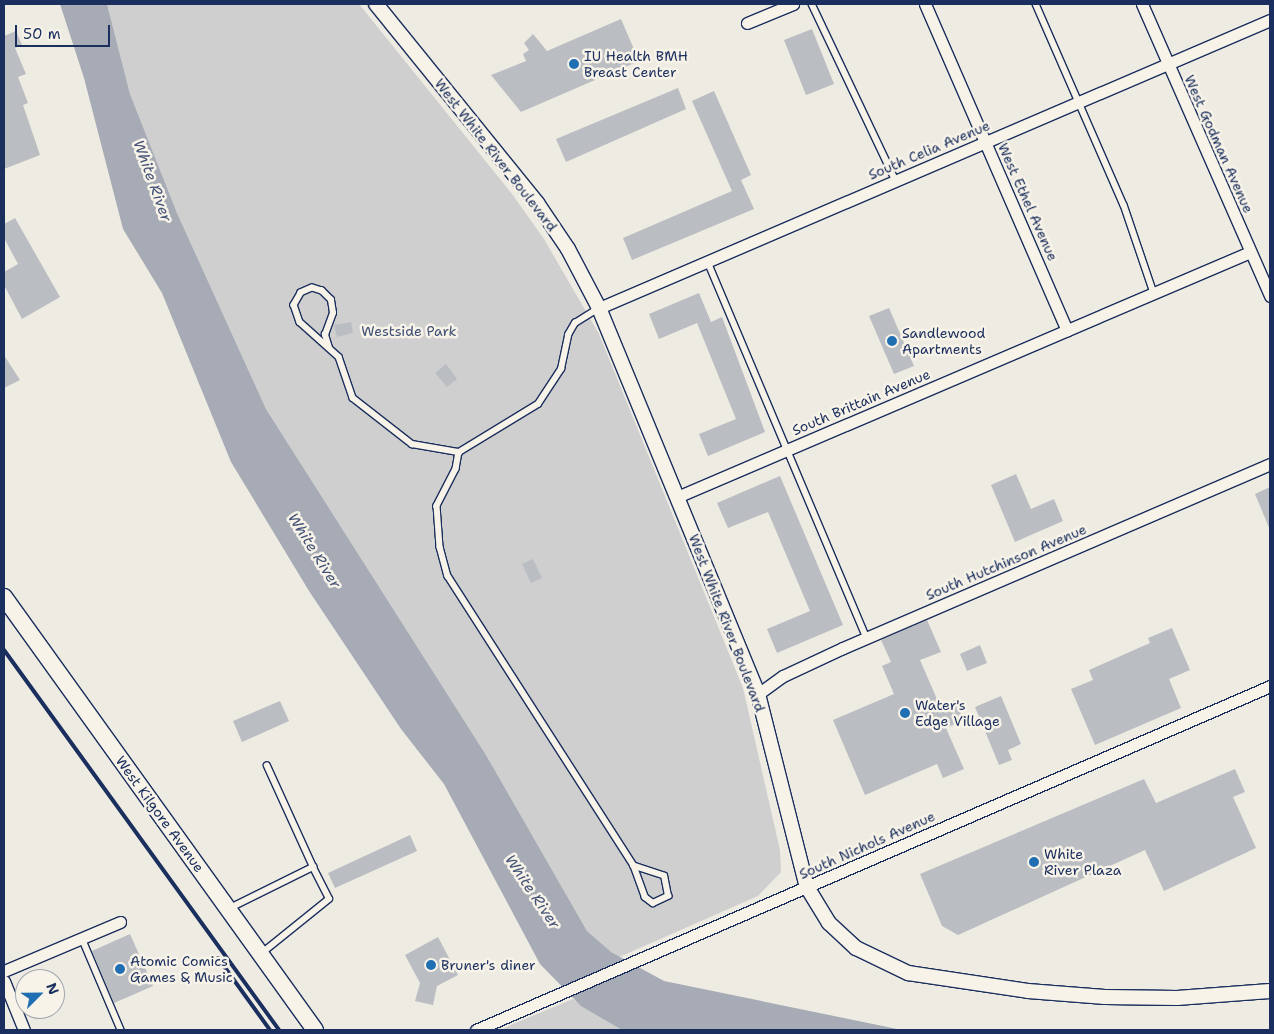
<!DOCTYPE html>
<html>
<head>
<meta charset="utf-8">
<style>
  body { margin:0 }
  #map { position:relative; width:1274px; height:1034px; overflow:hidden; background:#eeebe2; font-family:"Shantell Sans",sans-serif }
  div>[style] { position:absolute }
  .green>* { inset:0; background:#cfcfcf }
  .water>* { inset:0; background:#a6abb5 }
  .building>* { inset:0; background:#babdc2 }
  .roads { filter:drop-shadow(1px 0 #1b2f5e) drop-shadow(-1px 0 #1b2f5e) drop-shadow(0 1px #1b2f5e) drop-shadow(0 -1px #1b2f5e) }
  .service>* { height:5.5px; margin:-2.75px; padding:0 2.75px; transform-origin:2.75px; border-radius:2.75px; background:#f7f3e8 }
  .minor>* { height:11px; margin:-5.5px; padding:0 5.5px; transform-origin:5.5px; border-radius:5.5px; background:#f7f3e8 }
  .tertiary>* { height:14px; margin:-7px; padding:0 7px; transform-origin:7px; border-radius:7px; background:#f7f3e8 }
  .secondary>* { height:16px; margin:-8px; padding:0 8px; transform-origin:8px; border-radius:8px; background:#f7f3e8 }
  .rail>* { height:4px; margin:-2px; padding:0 2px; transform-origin:2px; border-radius:2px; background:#1b2f5e }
  .dots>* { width:14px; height:14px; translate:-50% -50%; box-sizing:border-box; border:2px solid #f7f3e8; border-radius:50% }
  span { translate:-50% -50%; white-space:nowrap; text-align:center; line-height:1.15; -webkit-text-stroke:5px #f7f3e8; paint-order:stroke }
  .poi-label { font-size:14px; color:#1b2f5e }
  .left { translate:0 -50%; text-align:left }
  .street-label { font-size:14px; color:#1b2f5e }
  .park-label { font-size:14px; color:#3f4f75 }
  .water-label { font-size:15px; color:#455478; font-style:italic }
  .frame { position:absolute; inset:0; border:5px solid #1b2f5e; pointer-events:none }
  .north { position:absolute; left:15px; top:969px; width:50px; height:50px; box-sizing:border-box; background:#f7f3e8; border:1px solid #9fa5b1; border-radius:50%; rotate:67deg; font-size:14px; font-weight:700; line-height:20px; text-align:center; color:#1b2f5e }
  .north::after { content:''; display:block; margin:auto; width:18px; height:22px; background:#1f6fb2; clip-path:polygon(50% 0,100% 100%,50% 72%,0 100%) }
  .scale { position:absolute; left:15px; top:25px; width:95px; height:22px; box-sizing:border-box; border:2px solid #1b2f5e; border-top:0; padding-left:6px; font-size:15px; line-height:18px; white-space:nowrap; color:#1b2f5e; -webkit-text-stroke:4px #f7f3e8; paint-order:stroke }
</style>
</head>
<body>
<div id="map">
  <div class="green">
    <div style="clip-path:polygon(107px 4px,359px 4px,512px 194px,544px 239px,599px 334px,743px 688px,780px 850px,781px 872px,758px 896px,617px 958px,587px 931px,486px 755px,266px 409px,177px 213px,130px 94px)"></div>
    <div style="clip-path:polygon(573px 999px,622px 1030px,501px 1030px,513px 1024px)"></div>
  </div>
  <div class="water">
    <div style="clip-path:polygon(60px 4px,107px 4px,130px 94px,177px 213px,266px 409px,486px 755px,587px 931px,611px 952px,664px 981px,902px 1030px,622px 1030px,581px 1006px,540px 964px,444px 784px,401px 729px,309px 591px,231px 462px,162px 293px,123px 229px,84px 78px)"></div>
  </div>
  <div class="building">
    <div style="clip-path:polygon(621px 19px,639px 61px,521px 112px,491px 75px,526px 61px,523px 54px,529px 50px,524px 43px,533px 34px,547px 51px)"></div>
    <div style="clip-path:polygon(812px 29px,834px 84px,806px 95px,784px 40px)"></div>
    <div style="clip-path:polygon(16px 31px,22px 45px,15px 48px,26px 74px,18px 77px,28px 103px,23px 105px,40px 155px,4px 169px,4px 36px)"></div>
    <div style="clip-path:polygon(678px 88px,686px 109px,566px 162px,556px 139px)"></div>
    <div style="clip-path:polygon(714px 91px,751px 175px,741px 180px,754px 209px,632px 260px,623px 238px,732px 191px,692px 101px)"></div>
    <div style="clip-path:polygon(15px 218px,60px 297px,22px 319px,4px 285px,4px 272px,18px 264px,4px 238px,4px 224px)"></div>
    <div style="clip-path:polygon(699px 293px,711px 322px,722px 317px,765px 432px,708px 456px,699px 434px,736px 419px,697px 323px,659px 339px,649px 314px)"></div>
    <div style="clip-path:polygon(889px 308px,914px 366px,894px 374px,869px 316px)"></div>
    <div style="clip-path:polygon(351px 322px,353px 333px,337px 337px,334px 325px)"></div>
    <div style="clip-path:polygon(4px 355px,20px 380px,4px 388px)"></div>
    <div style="clip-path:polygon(446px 364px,457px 379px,447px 387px,435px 373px)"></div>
    <div style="clip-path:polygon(1016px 474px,1031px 509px,1054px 499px,1063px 521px,1015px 542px,991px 485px)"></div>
    <div style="clip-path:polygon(780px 476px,843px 625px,777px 653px,767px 629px,810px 611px,768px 512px,728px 528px,717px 503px)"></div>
    <div style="clip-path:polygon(1270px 487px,1270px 530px,1255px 494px)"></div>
    <div style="clip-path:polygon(533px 559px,542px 578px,531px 583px,522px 564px)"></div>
    <div style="clip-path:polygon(927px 620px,941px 652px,920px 660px,940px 706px,955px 700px,964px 720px,946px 728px,964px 769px,943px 778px,937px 764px,865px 795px,833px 720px,894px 694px,882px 666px,891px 662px,881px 640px)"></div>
    <div style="clip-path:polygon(1172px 628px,1190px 670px,1169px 679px,1181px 708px,1095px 745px,1071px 689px,1093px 680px,1089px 670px,1150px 643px,1148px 638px)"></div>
    <div style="clip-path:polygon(980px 645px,987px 663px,967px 671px,960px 654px)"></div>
    <div style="clip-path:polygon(1001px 696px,1021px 744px,1008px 750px,1012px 760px,999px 765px,975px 707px)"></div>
    <div style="clip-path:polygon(280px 701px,289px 721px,242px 742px,233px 721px)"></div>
    <div style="clip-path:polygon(1235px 769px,1245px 792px,1233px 797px,1256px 848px,1164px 891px,1145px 850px,958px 935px,942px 926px,920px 874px,1144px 779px,1156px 803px)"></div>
    <div style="clip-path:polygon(410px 835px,417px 851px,335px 888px,328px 873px)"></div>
    <div style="clip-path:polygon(130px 934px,153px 986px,114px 1003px,92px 951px)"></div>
    <div style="clip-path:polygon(438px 937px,458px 975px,437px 986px,433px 1005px,415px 1001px,420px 983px,405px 955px)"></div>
  </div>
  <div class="roads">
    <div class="service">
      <div style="left:812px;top:4px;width:196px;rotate:64.6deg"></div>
      <div style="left:1036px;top:4px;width:219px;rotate:66.4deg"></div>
      <div style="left:1124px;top:205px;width:93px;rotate:71.2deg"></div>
      <div style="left:708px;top:262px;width:408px;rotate:67.1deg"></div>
      <div style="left:329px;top:348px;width:14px;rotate:-107deg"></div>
      <div style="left:325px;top:335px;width:23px;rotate:-70deg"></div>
      <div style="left:333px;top:313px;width:13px;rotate:-99deg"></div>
      <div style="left:331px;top:300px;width:13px;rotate:-135deg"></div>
      <div style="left:322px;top:291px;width:10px;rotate:-163deg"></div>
      <div style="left:312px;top:288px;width:12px;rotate:156deg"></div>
      <div style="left:301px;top:293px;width:14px;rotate:120deg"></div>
      <div style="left:294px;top:305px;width:18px;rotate:71deg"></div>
      <div style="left:300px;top:322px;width:52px;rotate:41.9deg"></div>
      <div style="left:339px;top:357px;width:43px;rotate:71.1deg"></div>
      <div style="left:353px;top:398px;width:75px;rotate:37.9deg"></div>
      <div style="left:412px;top:444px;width:48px;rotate:9.7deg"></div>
      <div style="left:459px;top:452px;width:92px;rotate:-31.3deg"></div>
      <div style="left:538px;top:404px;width:42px;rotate:-56.7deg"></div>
      <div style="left:561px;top:369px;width:35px;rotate:-78deg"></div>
      <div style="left:568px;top:335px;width:14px;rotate:-60deg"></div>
      <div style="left:575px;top:323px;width:28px;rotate:-32deg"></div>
      <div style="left:459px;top:452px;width:17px;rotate:100deg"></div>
      <div style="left:456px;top:469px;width:42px;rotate:117.2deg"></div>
      <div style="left:437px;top:506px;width:41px;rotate:85.8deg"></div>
      <div style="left:440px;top:547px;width:30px;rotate:75deg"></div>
      <div style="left:448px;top:576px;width:345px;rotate:57.3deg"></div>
      <div style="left:634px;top:866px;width:33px;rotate:70deg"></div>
      <div style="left:645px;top:897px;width:10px;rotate:37deg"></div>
      <div style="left:653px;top:903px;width:17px;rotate:-25deg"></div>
      <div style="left:668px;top:896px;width:20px;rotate:-101deg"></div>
      <div style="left:664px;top:876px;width:32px;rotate:-162deg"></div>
      <div style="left:230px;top:908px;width:93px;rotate:-26.3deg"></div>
      <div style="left:313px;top:867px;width:111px;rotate:-114.5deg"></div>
      <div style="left:82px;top:938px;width:100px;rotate:67deg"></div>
      <div style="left:262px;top:953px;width:86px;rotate:-38.9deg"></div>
      <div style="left:329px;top:899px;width:36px;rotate:-117deg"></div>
    </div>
    <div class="minor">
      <div style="left:925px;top:4px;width:356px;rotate:66.5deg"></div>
      <div style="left:1142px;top:4px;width:319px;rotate:66.3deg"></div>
      <div style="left:747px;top:23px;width:50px;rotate:-22.4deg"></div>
      <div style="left:599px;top:308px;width:730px;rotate:-23.23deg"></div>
      <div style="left:677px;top:497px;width:623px;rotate:-23.15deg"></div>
      <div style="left:758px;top:694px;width:31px;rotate:-36deg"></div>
      <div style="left:783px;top:676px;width:66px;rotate:-25deg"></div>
      <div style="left:843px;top:648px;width:465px;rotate:-23.3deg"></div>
      <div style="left:4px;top:971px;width:126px;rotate:-22.9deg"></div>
      <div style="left:4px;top:981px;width:53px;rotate:67.8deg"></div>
      <div style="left:476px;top:1030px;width:865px;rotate:-23.42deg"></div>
    </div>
    <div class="tertiary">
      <div style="left:376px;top:4px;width:256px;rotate:51deg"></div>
      <div style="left:537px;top:203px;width:55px;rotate:56deg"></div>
      <div style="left:568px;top:249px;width:67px;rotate:62.3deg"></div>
      <div style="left:599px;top:308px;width:417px;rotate:67.6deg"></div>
      <div style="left:758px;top:694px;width:199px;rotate:75.8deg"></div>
      <div style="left:807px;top:887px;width:42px;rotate:58.6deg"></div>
      <div style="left:829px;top:923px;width:37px;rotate:43deg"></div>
      <div style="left:856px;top:948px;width:58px;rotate:25.7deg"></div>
      <div style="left:908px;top:973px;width:121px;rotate:8.5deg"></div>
      <div style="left:1028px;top:991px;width:77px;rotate:4.5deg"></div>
      <div style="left:1105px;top:997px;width:72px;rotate:0.8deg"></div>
      <div style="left:1177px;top:998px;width:93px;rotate:-4.3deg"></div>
    </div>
    <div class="secondary">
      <div style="left:4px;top:597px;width:533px;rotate:54.31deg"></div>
    </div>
  </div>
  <div class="rail">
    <div style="left:4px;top:650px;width:469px;rotate:54.1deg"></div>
    <div style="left:218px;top:958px;width:89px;rotate:54.2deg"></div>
  </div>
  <div class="dots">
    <div style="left:574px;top:64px;background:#1f6fb2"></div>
    <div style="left:892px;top:341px;background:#1f6fb2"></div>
    <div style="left:905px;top:713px;background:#1f6fb2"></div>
    <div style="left:1034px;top:862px;background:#1f6fb2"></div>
    <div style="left:431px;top:965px;background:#1f6fb2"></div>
    <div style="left:120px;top:969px;background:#1f6fb2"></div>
  </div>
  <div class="poi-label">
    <span class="left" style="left:584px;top:64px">IU Health BMH<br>Breast Center</span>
    <span class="left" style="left:902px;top:341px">Sandlewood<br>Apartments</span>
    <span class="left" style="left:915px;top:713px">Water's<br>Edge Village</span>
    <span class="left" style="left:1044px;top:862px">White<br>River Plaza</span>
    <span class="left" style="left:130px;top:969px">Atomic Comics<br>Games &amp; Music</span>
    <span class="left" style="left:441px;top:965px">Bruner's diner</span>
  </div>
  <div class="street-label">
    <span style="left:1219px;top:144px;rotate:66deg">West Godman Avenue</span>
    <span style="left:929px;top:150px;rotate:-23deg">South Celia Avenue</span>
    <span style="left:496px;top:155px;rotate:52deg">West White River Boulevard</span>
    <span style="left:1028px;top:202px;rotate:66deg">West Ethel Avenue</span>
    <span style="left:861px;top:402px;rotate:-23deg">South Brittain Avenue</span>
    <span style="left:1006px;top:562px;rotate:-23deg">South Hutchinson Avenue</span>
    <span style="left:727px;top:623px;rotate:69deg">West White River Boulevard</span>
    <span style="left:160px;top:814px;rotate:54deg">West Kilgore Avenue</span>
    <span style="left:867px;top:845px;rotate:-24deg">South Nichols Avenue</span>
  </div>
  <div class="park-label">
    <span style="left:409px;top:331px">Westside Park</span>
  </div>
  <div class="water-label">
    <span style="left:152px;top:181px;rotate:70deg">White River</span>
    <span style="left:314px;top:551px;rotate:58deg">White River</span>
    <span style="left:532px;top:892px;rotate:56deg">White River</span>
  </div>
  <div class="frame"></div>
  <div class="north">N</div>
  <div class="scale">50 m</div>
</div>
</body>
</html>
